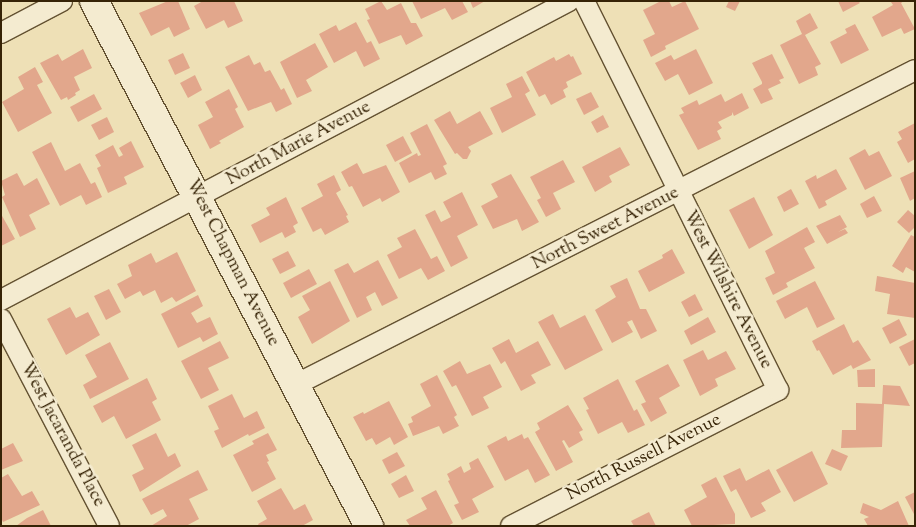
<!DOCTYPE html>
<html>
<head>
<meta charset="utf-8">
<style>
  body { margin:0 }
  #map { position:relative; width:916px; height:527px; overflow:hidden; background:#eee0b6; font-family:"Sorts Mill Goudy",serif }
  div>[style] { position:absolute }
  .building>* { inset:0; background:#e2a78c }
  .roads { filter:drop-shadow(1px 0 #645232) drop-shadow(-1px 0 #645232) drop-shadow(0 1px #645232) drop-shadow(0 -1px #645232) }
  .street>* { height:20px; margin:-10px; padding:0 10px; transform-origin:10px; border-radius:10px; background:#f4ebd0 }
  .secondary>* { height:28px; margin:-14px; padding:0 14px; transform-origin:14px; border-radius:14px; background:#f4ebd0 }
  span { translate:-50% -50%; white-space:nowrap; text-align:center; line-height:1.15; -webkit-text-stroke:5px #f4ebd0; paint-order:stroke }
  .street-label { font-size:18px; color:#362306 }
  .frame { position:absolute; inset:0; border:2px solid #362306; pointer-events:none }
</style>
</head>
<body>
<div id="map">
  <div class="building">
    <div style="clip-path:polygon(168px 1px,178px 1px,190px 29px,174px 37px,169px 27px,151px 36px,139px 13px)"></div>
    <div style="clip-path:polygon(203px 1px,234px 1px,243px 21px,228px 28px,224px 20px,206px 29px,194px 6px)"></div>
    <div style="clip-path:polygon(381px 1px,387px 10px,401px 3px,411px 23px,416px 23px,423px 36px,406px 45px,401px 35px,379px 44px,367px 20px,370px 19px,365px 9px)"></div>
    <div style="clip-path:polygon(412px 1px,462px 1px,468px 12px,452px 20px,445px 8px,421px 19px)"></div>
    <div style="clip-path:polygon(470px 1px,485px 1px,473px 8px)"></div>
    <div style="clip-path:polygon(661px 1px,669px 1px,672px 7px,685px 1px,699px 29px,665px 46px,666px 49px,651px 57px,643px 40px,655px 34px,643px 10px)"></div>
    <div style="clip-path:polygon(729px 1px,740px 1px,735px 11px,726px 7px)"></div>
    <div style="clip-path:polygon(838px 1px,858px 1px,860px 3px,843px 12px)"></div>
    <div style="clip-path:polygon(893px 1px,904px 1px,901px 3px,915px 29px,904px 34px,901px 28px,882px 37px,872px 17px,893px 5px,891px 2px)"></div>
    <div style="clip-path:polygon(810px 13px,818px 28px,805px 35px,821px 64px,815px 67px,818px 75px,799px 84px,780px 45px,802px 34px,796px 21px)"></div>
    <div style="clip-path:polygon(356px 22px,367px 43px,371px 41px,380px 59px,364px 67px,356px 51px,334px 63px,319px 34px,336px 25px,339px 31px)"></div>
    <div style="clip-path:polygon(855px 24px,869px 50px,841px 64px,830px 42px,847px 33px,845px 29px)"></div>
    <div style="clip-path:polygon(315px 43px,328px 67px,306px 80px,312px 91px,297px 98px,280px 62px)"></div>
    <div style="clip-path:polygon(83px 49px,92px 68px,74px 77px,80px 90px,75px 93px,76px 95px,68px 100px,67px 97px,61px 100px,40px 63px,58px 54px,62px 61px)"></div>
    <div style="clip-path:polygon(696px 49px,713px 83px,689px 95px,678px 74px,665px 81px,655px 63px,671px 55px,674px 60px)"></div>
    <div style="clip-path:polygon(183px 53px,190px 68px,175px 75px,168px 60px)"></div>
    <div style="clip-path:polygon(569px 54px,571px 57px,573px 56px,582px 74px,566px 82px,568px 87px,563px 90px,566px 97px,551px 105px,545px 94px,539px 97px,526px 72px,554px 57px,556px 61px)"></div>
    <div style="clip-path:polygon(772px 54px,784px 78px,779px 80px,781px 83px,768px 89px,773px 99px,761px 104px,753px 89px,762px 84px,762px 82px,752px 63px)"></div>
    <div style="clip-path:polygon(249px 55px,254px 65px,260px 62px,265px 72px,270px 70px,281px 90px,284px 88px,292px 104px,276px 112px,271px 102px,248px 111px,225px 67px)"></div>
    <div style="clip-path:polygon(35px 67px,43px 82px,37px 85px,52px 113px,18px 132px,2px 102px,24px 89px,18px 77px)"></div>
    <div style="clip-path:polygon(195px 75px,202px 90px,188px 98px,180px 83px)"></div>
    <div style="clip-path:polygon(522px 76px,530px 91px,525px 94px,536px 115px,502px 133px,490px 108px,512px 97px,506px 84px)"></div>
    <div style="clip-path:polygon(229px 89px,238px 107px,235px 109px,244px 127px,219px 141px,221px 143px,210px 149px,198px 125px,213px 117px,205px 102px)"></div>
    <div style="clip-path:polygon(591px 92px,599px 107px,584px 115px,576px 99px)"></div>
    <div style="clip-path:polygon(742px 93px,749px 108px,734px 116px,732px 112px,732px 115px,718px 122px,722px 128px,717px 131px,721px 139px,698px 150px,679px 115px,684px 113px,681px 108px,697px 100px,699px 105px,721px 94px,725px 102px)"></div>
    <div style="clip-path:polygon(94px 94px,102px 109px,78px 122px,70px 107px)"></div>
    <div style="clip-path:polygon(450px 111px,457px 124px,480px 111px,493px 134px,468px 147px,471px 151px,467px 159px,463px 159px,457px 153px,455px 154px,434px 120px)"></div>
    <div style="clip-path:polygon(603px 115px,609px 127px,597px 133px,591px 122px)"></div>
    <div style="clip-path:polygon(107px 117px,114px 132px,99px 140px,91px 125px)"></div>
    <div style="clip-path:polygon(915px 123px,915px 159px,908px 163px,897px 142px,902px 139px,898px 132px)"></div>
    <div style="clip-path:polygon(427px 124px,447px 164px,443px 166px,447px 174px,435px 180px,431px 172px,409px 183px,399px 163px,417px 153px,418px 156px,421px 155px,410px 133px)"></div>
    <div style="clip-path:polygon(403px 136px,412px 153px,395px 162px,386px 145px)"></div>
    <div style="clip-path:polygon(131px 141px,144px 167px,124px 177px,127px 184px,108px 193px,97px 168px,101px 166px,95px 155px,113px 145px,119px 157px,123px 155px,119px 148px)"></div>
    <div style="clip-path:polygon(51px 142px,65px 171px,80px 163px,91px 184px,95px 182px,102px 197px,86px 205px,81px 195px,60px 206px,32px 152px)"></div>
    <div style="clip-path:polygon(620px 147px,630px 165px,609px 176px,612px 182px,595px 192px,582px 167px)"></div>
    <div style="clip-path:polygon(865px 149px,869px 156px,879px 151px,892px 176px,865px 190px,849px 158px)"></div>
    <div style="clip-path:polygon(563px 160px,575px 182px,553px 193px,561px 209px,546px 217px,537px 200px,541px 198px,530px 177px)"></div>
    <div style="clip-path:polygon(357px 163px,363px 174px,386px 165px,400px 192px,382px 202px,380px 198px,363px 207px,352px 186px,349px 187px,341px 172px)"></div>
    <div style="clip-path:polygon(836px 169px,847px 189px,825px 201px,827px 205px,819px 209px,805px 181px,816px 175px,817px 179px)"></div>
    <div style="clip-path:polygon(915px 171px,915px 198px,910px 201px,900px 178px)"></div>
    <div style="clip-path:polygon(17px 173px,24px 186px,37px 178px,50px 204px,29px 215px,36px 229px,20px 237px,2px 197px,5px 195px,1px 181px)"></div>
    <div style="clip-path:polygon(511px 174px,539px 222px,522px 231px,517px 219px,493px 229px,481px 206px,498px 197px,491px 184px)"></div>
    <div style="clip-path:polygon(334px 175px,341px 190px,336px 193px,348px 215px,346px 216px,349px 222px,325px 235px,321px 228px,313px 232px,301px 208px,323px 196px,317px 184px)"></div>
    <div style="clip-path:polygon(791px 189px,799px 204px,784px 212px,777px 197px)"></div>
    <div style="clip-path:polygon(462px 192px,478px 225px,457px 236px,468px 258px,451px 267px,425px 215px,435px 210px,441px 222px,451px 217px,443px 202px)"></div>
    <div style="clip-path:polygon(874px 196px,882px 211px,867px 218px,860px 204px)"></div>
    <div style="clip-path:polygon(286px 197px,298px 223px,293px 226px,296px 232px,285px 238px,282px 232px,260px 243px,251px 225px,270px 215px,266px 208px)"></div>
    <div style="clip-path:polygon(754px 197px,773px 235px,749px 249px,729px 210px)"></div>
    <div style="clip-path:polygon(908px 210px,915px 216px,915px 227px,909px 233px,897px 222px)"></div>
    <div style="clip-path:polygon(1px 214px,15px 239px,1px 246px)"></div>
    <div style="clip-path:polygon(840px 215px,847px 227px,838px 232px,845px 229px,848px 233px,827px 244px,816px 226px)"></div>
    <div style="clip-path:polygon(807px 227px,815px 242px,804px 248px,815px 268px,786px 283px,788px 287px,773px 295px,765px 278px,775px 273px,765px 251px)"></div>
    <div style="clip-path:polygon(415px 229px,431px 259px,437px 256px,445px 271px,428px 280px,421px 268px,399px 279px,387px 255px,402px 247px,397px 238px)"></div>
    <div style="clip-path:polygon(911px 235px,915px 237px,915px 272px,906px 267px,903px 273px,892px 266px)"></div>
    <div style="clip-path:polygon(672px 249px,685px 273px,649px 292px,638px 271px,663px 258px,662px 255px)"></div>
    <div style="clip-path:polygon(288px 251px,296px 266px,280px 274px,272px 259px)"></div>
    <div style="clip-path:polygon(177px 252px,196px 291px,176px 302px,172px 297px,161px 303px,155px 290px,143px 296px,140px 291px,125px 299px,117px 284px,132px 276px,128px 265px,151px 253px,156px 263px)"></div>
    <div style="clip-path:polygon(378px 260px,398px 298px,382px 306px,375px 292px,366px 297px,372px 310px,357px 318px,334px 270px,348px 263px,354px 273px)"></div>
    <div style="clip-path:polygon(309px 269px,317px 284px,291px 298px,283px 283px)"></div>
    <div style="clip-path:polygon(877px 276px,915px 283px,915px 318px,887px 314px,890px 294px,875px 291px)"></div>
    <div style="clip-path:polygon(627px 278px,640px 309px,646px 309px,657px 331px,641px 339px,632px 320px,627px 322px,633px 332px,612px 343px,595px 310px,616px 297px,610px 286px)"></div>
    <div style="clip-path:polygon(330px 281px,350px 321px,312px 344px,298px 317px,310px 310px,302px 296px)"></div>
    <div style="clip-path:polygon(815px 281px,835px 319px,817px 328px,807px 307px,785px 319px,776px 301px)"></div>
    <div style="clip-path:polygon(109px 289px,121px 312px,106px 320px,94px 296px)"></div>
    <div style="clip-path:polygon(695px 294px,703px 310px,689px 317px,681px 302px)"></div>
    <div style="clip-path:polygon(198px 295px,203px 306px,191px 313px,197px 323px,210px 317px,218px 334px,203px 342px,200px 337px,178px 348px,161px 314px)"></div>
    <div style="clip-path:polygon(70px 307px,76px 318px,88px 312px,100px 335px,66px 355px,47px 319px)"></div>
    <div style="clip-path:polygon(553px 314px,560px 328px,585px 315px,603px 350px,565px 370px,538px 322px)"></div>
    <div style="clip-path:polygon(708px 317px,716px 332px,691px 345px,684px 331px)"></div>
    <div style="clip-path:polygon(899px 319px,907px 335px,890px 344px,882px 328px)"></div>
    <div style="clip-path:polygon(844px 324px,853px 343px,858px 340px,871px 360px,853px 369px,851px 365px,833px 375px,819px 350px,817px 351px,812px 341px)"></div>
    <div style="clip-path:polygon(509px 339px,516px 353px,538px 341px,551px 365px,531px 375px,536px 383px,521px 391px,505px 361px,501px 364px,492px 348px)"></div>
    <div style="clip-path:polygon(915px 339px,915px 363px,909px 366px,899px 347px)"></div>
    <div style="clip-path:polygon(220px 341px,229px 358px,208px 368px,219px 390px,201px 399px,181px 361px)"></div>
    <div style="clip-path:polygon(110px 342px,129px 379px,90px 399px,83px 385px,97px 377px,85px 355px)"></div>
    <div style="clip-path:polygon(703px 350px,708px 360px,726px 351px,736px 369px,715px 379px,718px 386px,700px 396px,683px 360px)"></div>
    <div style="clip-path:polygon(460px 361px,467px 374px,490px 364px,502px 387px,483px 397px,489px 408px,472px 416px,456px 385px,452px 387px,443px 371px)"></div>
    <div style="clip-path:polygon(668px 364px,680px 386px,659px 398px,667px 413px,651px 422px,641px 404px,646px 402px,635px 381px)"></div>
    <div style="clip-path:polygon(875px 369px,875px 387px,858px 387px,857px 370px)"></div>
    <div style="clip-path:polygon(437px 375px,457px 415px,454px 417px,459px 426px,443px 434px,439px 426px,413px 436px,408px 424px,413px 422px,411px 417px,431px 406px,420px 384px)"></div>
    <div style="clip-path:polygon(147px 378px,157px 399px,152px 402px,161px 420px,126px 439px,114px 416px,102px 423px,93px 406px)"></div>
    <div style="clip-path:polygon(618px 379px,634px 411px,637px 409px,645px 425px,628px 433px,622px 422px,598px 434px,586px 410px,589px 409px,583px 398px)"></div>
    <div style="clip-path:polygon(883px 385px,900px 386px,910px 406px,884px 404px,882px 447px,841px 448px,842px 430px,856px 430px,856px 403px,882px 404px)"></div>
    <div style="clip-path:polygon(232px 394px,244px 418px,257px 411px,265px 428px,249px 436px,248px 434px,222px 448px,214px 431px,219px 429px,208px 406px)"></div>
    <div style="clip-path:polygon(389px 401px,408px 437px,394px 445px,390px 437px,376px 445px,372px 438px,366px 441px,353px 417px,363px 412px,364px 414px)"></div>
    <div style="clip-path:polygon(568px 405px,583px 430px,579px 432px,583px 440px,569px 448px,564px 440px,562px 441px,573px 462px,556px 471px,535px 432px,540px 429px,537px 423px)"></div>
    <div style="clip-path:polygon(156px 433px,168px 457px,175px 453px,181px 466px,140px 492px,132px 475px,144px 469px,132px 445px)"></div>
    <div style="clip-path:polygon(268px 433px,277px 450px,266px 455px,269px 461px,267px 462px,276px 479px,252px 492px,233px 455px,254px 444px,252px 441px)"></div>
    <div style="clip-path:polygon(522px 434px,524px 439px,528px 437px,550px 475px,535px 483px,528px 469px,505px 481px,487px 446px,506px 436px,508px 441px)"></div>
    <div style="clip-path:polygon(13px 443px,23px 461px,1px 470px,1px 449px)"></div>
    <div style="clip-path:polygon(832px 449px,848px 456px,841px 471px,825px 464px)"></div>
    <div style="clip-path:polygon(812px 451px,828px 484px,794px 502px,776px 470px)"></div>
    <div style="clip-path:polygon(397px 452px,405px 466px,389px 474px,382px 460px)"></div>
    <div style="clip-path:polygon(478px 458px,494px 487px,472px 499px,479px 512px,462px 520px,454px 505px,459px 503px,448px 481px,450px 480px,447px 474px,461px 466px,464px 473px,471px 469px,469px 463px)"></div>
    <div style="clip-path:polygon(740px 468px,746px 481px,769px 469px,781px 492px,761px 503px,766px 511px,751px 518px,736px 489px,731px 492px,723px 476px)"></div>
    <div style="clip-path:polygon(198px 470px,208px 490px,189px 499px,199px 519px,186px 526px,151px 526px,167px 516px,163px 509px,151px 515px,142px 499px)"></div>
    <div style="clip-path:polygon(8px 474px,22px 496px,32px 491px,40px 505px,3px 522px,1px 518px,1px 478px)"></div>
    <div style="clip-path:polygon(406px 475px,414px 491px,399px 498px,391px 484px)"></div>
    <div style="clip-path:polygon(716px 477px,735px 514px,735px 524px,692px 526px,684px 510px,707px 497px,701px 485px)"></div>
    <div style="clip-path:polygon(281px 488px,294px 510px,305px 504px,313px 520px,302px 526px,259px 526px,258px 524px,267px 519px,257px 501px)"></div>
    <div style="clip-path:polygon(436px 490px,453px 523px,448px 526px,410px 526px,406px 520px,427px 509px,421px 498px)"></div>
    <div style="clip-path:polygon(915px 492px,915px 516px,905px 497px)"></div>
    <div style="clip-path:polygon(898px 501px,909px 526px,868px 526px,864px 519px,869px 517px,860px 513px,863px 503px,881px 510px)"></div>
    <div style="clip-path:polygon(43px 510px,51px 526px,16px 526px,27px 518px)"></div>
    <div style="clip-path:polygon(649px 512px,656px 526px,634px 526px,631px 521px)"></div>
  </div>
  <div class="roads">
    <div class="street">
      <div style="left:1px;top:33px;width:69px;rotate:-27.7deg"></div>
      <div style="left:1px;top:300px;width:642px;rotate:-27.76deg"></div>
      <div style="left:1px;top:319px;width:233px;rotate:62.4deg"></div>
      <div style="left:295px;top:385px;width:695px;rotate:-26.93deg"></div>
      <div style="left:511px;top:526px;width:300px;rotate:-27deg"></div>
      <div style="left:778px;top:390px;width:435px;rotate:-116.5deg"></div>
    </div>
    <div class="secondary">
      <div style="left:94px;top:1px;width:593px;rotate:62.35deg"></div>
    </div>
  </div>
  <div class="street-label">
    <span style="left:299px;top:144px;rotate:-28deg">North Marie Avenue</span>
    <span style="left:606px;top:229px;rotate:-27deg">North Sweet Avenue</span>
    <span style="left:232px;top:263px;rotate:63deg">West Chapman Avenue</span>
    <span style="left:727px;top:290px;rotate:63deg">West Wilshire Avenue</span>
    <span style="left:62px;top:435px;rotate:62deg">West Jacaranda Place</span>
    <span style="left:644px;top:458px;rotate:-27deg">North Russell Avenue</span>
  </div>
  <div class="frame"></div>
</div>
</body>
</html>
